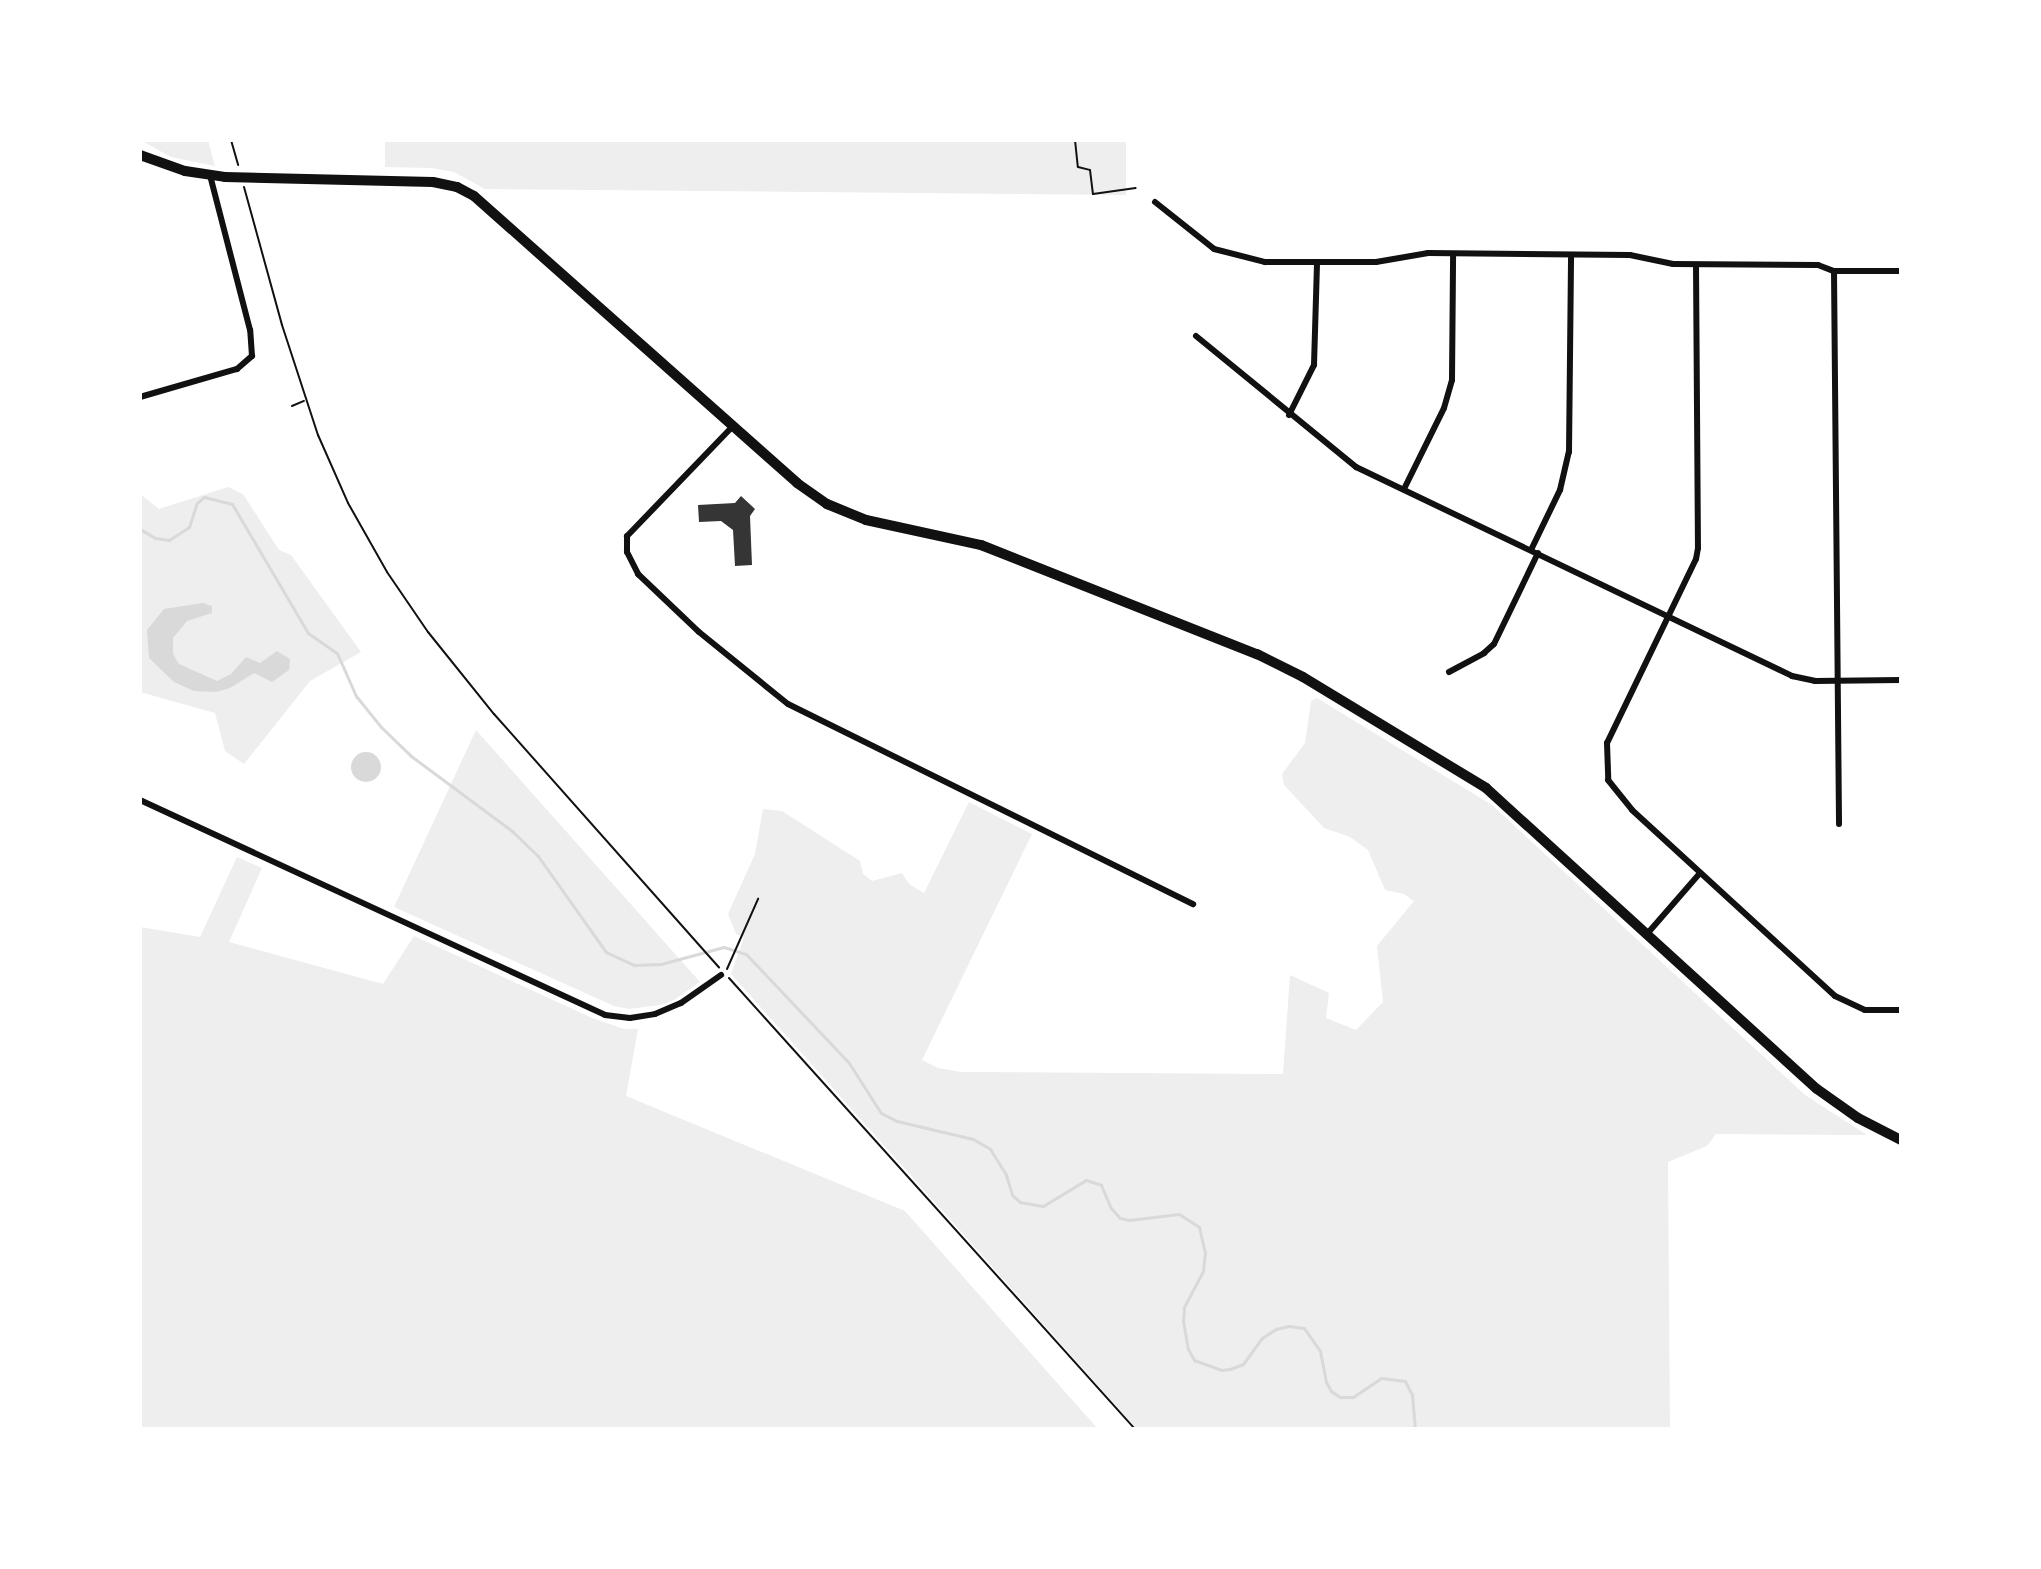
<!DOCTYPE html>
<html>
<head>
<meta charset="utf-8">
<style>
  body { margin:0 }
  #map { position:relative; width:2041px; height:1569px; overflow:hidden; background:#fff; font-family:Inter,sans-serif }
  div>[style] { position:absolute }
  .green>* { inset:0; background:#eee }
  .water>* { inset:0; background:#d9d9d9 }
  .round { border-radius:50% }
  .stream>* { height:3px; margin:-1.5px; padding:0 1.5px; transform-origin:1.5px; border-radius:1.5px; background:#d9d9d9 }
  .building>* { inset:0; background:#353535 }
  .path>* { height:2px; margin:-1px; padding:0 1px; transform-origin:1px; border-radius:1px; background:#111 }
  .minor>* { height:6px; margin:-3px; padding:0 3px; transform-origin:3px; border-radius:3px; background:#111 }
  .primary>* { height:10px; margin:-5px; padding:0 5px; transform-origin:5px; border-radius:5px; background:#111 }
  span { translate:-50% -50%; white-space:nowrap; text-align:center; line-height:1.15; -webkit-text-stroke:8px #fff; paint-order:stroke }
  .frame { position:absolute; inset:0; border:142px solid #fff; pointer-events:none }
</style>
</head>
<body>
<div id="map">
  <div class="green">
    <div style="clip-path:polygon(140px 140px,208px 140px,215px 166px,171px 157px)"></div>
    <div style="clip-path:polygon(385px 140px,1126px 140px,1126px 195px,485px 189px,454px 172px,432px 168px,385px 167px)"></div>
    <div style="clip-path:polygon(228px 487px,243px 494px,279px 550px,291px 555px,361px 652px,310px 681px,244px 764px,225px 751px,215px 713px,140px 692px,140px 494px,159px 509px)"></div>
    <div style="clip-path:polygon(1317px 698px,1492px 805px,1805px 1095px,1867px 1135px,1716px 1134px,1707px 1146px,1668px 1162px,1670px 1429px,1137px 1429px,731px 974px,744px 937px,736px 934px,728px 914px,755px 854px,763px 809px,782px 811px,860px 861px,863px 874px,872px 881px,902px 873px,909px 884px,924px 893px,969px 802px,1032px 834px,922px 1060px,938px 1068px,961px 1072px,1283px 1074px,1290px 975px,1329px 993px,1326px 1018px,1356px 1030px,1383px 1002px,1377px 946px,1414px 901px,1404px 894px,1385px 890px,1368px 850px,1350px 837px,1324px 828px,1284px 785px,1282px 774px,1305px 743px,1311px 701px)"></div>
    <div style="clip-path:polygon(476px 730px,700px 982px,674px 1000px,660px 1005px,629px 1009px,614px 1006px,394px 907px)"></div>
    <div style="clip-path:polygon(237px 857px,262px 868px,229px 942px,383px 984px,414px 936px,592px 1018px,624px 1029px,638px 1029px,626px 1096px,905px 1211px,1098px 1429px,140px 1429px,140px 927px,200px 937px)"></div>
  </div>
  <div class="water">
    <div style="clip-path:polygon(203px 603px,212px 606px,212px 613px,187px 621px,173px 638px,173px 654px,179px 664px,217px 681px,231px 674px,246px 657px,260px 663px,277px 651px,290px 659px,289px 670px,272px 682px,254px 673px,230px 688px,216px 692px,194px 691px,174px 682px,149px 658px,147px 630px,164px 609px)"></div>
    <div class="round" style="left:351px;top:752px;width:30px;height:30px"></div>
  </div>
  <div class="stream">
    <div style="left:140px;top:529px;width:17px;rotate:31deg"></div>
    <div style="left:155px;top:538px;width:14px;rotate:8deg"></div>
    <div style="left:169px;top:540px;width:24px;rotate:-33deg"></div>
    <div style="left:189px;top:527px;width:25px;rotate:-72deg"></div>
    <div style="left:197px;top:503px;width:9px;rotate:-41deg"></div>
    <div style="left:204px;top:497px;width:29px;rotate:14deg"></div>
    <div style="left:232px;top:504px;width:150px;rotate:59.5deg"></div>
    <div style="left:308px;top:633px;width:35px;rotate:35deg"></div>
    <div style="left:337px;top:653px;width:47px;rotate:66.2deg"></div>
    <div style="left:356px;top:696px;width:40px;rotate:51deg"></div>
    <div style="left:381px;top:727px;width:42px;rotate:44deg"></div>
    <div style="left:411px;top:756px;width:126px;rotate:36.6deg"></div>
    <div style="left:512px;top:831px;width:36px;rotate:44deg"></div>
    <div style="left:538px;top:856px;width:118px;rotate:54.7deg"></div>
    <div style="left:606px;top:952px;width:31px;rotate:25deg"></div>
    <div style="left:634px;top:965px;width:27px;rotate:-2deg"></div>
    <div style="left:661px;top:964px;width:65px;rotate:-15.1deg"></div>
    <div style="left:724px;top:947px;width:23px;rotate:18deg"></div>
    <div style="left:746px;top:954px;width:150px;rotate:46.6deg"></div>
    <div style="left:849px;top:1063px;width:59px;rotate:57.4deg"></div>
    <div style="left:881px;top:1113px;width:18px;rotate:27deg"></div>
    <div style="left:897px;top:1121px;width:78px;rotate:13.3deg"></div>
    <div style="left:973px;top:1139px;width:20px;rotate:30deg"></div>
    <div style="left:990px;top:1149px;width:31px;rotate:58deg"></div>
    <div style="left:1006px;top:1175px;width:21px;rotate:73deg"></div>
    <div style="left:1012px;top:1195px;width:11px;rotate:41deg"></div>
    <div style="left:1020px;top:1202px;width:23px;rotate:10deg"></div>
    <div style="left:1043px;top:1206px;width:50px;rotate:-31.2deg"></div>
    <div style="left:1086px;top:1180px;width:16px;rotate:18deg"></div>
    <div style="left:1101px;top:1185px;width:25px;rotate:67deg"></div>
    <div style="left:1111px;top:1208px;width:13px;rotate:48deg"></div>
    <div style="left:1120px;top:1218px;width:9px;rotate:13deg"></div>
    <div style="left:1129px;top:1220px;width:50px;rotate:-6.8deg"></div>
    <div style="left:1179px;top:1214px;width:24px;rotate:33deg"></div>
    <div style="left:1199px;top:1227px;width:26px;rotate:77deg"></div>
    <div style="left:1205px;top:1252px;width:19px;rotate:96deg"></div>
    <div style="left:1203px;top:1271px;width:41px;rotate:117.8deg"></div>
    <div style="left:1184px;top:1307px;width:14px;rotate:94deg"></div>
    <div style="left:1183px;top:1321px;width:28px;rotate:80deg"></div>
    <div style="left:1188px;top:1349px;width:13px;rotate:61deg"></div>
    <div style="left:1194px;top:1360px;width:29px;rotate:20deg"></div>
    <div style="left:1221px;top:1370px;width:9px;rotate:-6deg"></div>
    <div style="left:1230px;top:1369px;width:14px;rotate:-21deg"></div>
    <div style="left:1243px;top:1364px;width:32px;rotate:-54deg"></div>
    <div style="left:1262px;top:1338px;width:17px;rotate:-33deg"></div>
    <div style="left:1276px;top:1329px;width:13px;rotate:-13deg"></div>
    <div style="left:1289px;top:1326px;width:15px;rotate:8deg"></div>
    <div style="left:1304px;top:1328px;width:28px;rotate:55deg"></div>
    <div style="left:1320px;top:1351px;width:32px;rotate:79deg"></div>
    <div style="left:1326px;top:1382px;width:10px;rotate:61deg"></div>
    <div style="left:1331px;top:1391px;width:11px;rotate:34deg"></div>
    <div style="left:1340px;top:1397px;width:13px"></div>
    <div style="left:1353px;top:1397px;width:34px;rotate:-34deg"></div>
    <div style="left:1381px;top:1378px;width:24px;rotate:7deg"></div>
    <div style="left:1405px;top:1381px;width:16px;rotate:63deg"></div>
    <div style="left:1412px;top:1395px;width:34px;rotate:85deg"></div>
  </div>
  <div class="building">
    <div style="clip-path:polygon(741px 496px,755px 509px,750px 516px,752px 565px,735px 566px,733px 530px,721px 521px,699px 522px,698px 505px,735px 503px)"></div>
  </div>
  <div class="path">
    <div style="left:231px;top:140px;width:26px;rotate:74deg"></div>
    <div style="left:1075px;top:140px;width:27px;rotate:84deg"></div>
    <div style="left:1078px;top:167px;width:12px;rotate:14deg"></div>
    <div style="left:1090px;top:170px;width:24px;rotate:83deg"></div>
    <div style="left:1093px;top:194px;width:43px;rotate:-7.9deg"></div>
    <div style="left:244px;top:187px;width:143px;rotate:74.6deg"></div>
    <div style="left:282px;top:325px;width:116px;rotate:71.9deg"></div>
    <div style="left:318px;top:435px;width:74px;rotate:66.2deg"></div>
    <div style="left:348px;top:503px;width:79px;rotate:60.5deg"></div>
    <div style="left:387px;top:572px;width:73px;rotate:55.7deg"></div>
    <div style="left:428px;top:632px;width:105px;rotate:51.2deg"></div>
    <div style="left:494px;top:714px;width:339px;rotate:48.4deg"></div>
    <div style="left:292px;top:406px;width:13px;rotate:-23deg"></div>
    <div style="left:727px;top:969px;width:77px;rotate:-66.1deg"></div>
    <div style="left:729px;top:978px;width:607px;rotate:48.01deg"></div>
  </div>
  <div class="minor">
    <div style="left:1155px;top:202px;width:75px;rotate:38.5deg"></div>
    <div style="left:1214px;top:249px;width:53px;rotate:14.3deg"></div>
    <div style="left:1265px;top:262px;width:111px"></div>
    <div style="left:1376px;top:262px;width:53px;rotate:-9.8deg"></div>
    <div style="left:1428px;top:253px;width:202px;rotate:0.6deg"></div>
    <div style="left:1630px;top:255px;width:44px;rotate:11.8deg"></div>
    <div style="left:1673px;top:264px;width:145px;rotate:0.4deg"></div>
    <div style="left:1818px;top:265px;width:17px;rotate:21deg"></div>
    <div style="left:1834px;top:271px;width:67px"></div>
    <div style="left:1696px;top:265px;width:283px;rotate:89.6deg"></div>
    <div style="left:1698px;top:548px;width:11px;rotate:100deg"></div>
    <div style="left:1696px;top:559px;width:204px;rotate:115.8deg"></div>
    <div style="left:1607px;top:743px;width:37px;rotate:88deg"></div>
    <div style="left:1608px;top:780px;width:38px;rotate:51deg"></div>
    <div style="left:1632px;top:810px;width:275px;rotate:42.5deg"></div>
    <div style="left:1835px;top:996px;width:33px;rotate:25deg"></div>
    <div style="left:1865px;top:1010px;width:36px"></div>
    <div style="left:1834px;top:271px;width:553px;rotate:89.48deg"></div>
    <div style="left:1196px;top:336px;width:207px;rotate:39.3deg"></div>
    <div style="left:1356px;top:467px;width:484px;rotate:25.6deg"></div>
    <div style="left:1792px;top:676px;width:24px;rotate:12deg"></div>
    <div style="left:1815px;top:681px;width:86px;rotate:-0.7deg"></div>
    <div style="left:140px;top:397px;width:101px;rotate:-16.1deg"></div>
    <div style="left:237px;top:369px;width:20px;rotate:-41deg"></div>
    <div style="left:252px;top:356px;width:26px;rotate:-94deg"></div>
    <div style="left:250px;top:330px;width:160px;rotate:-104.5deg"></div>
    <div style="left:1289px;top:415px;width:56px;rotate:-63.4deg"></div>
    <div style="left:1314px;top:365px;width:102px;rotate:-88.3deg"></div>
    <div style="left:733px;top:426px;width:153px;rotate:133.9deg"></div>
    <div style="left:627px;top:536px;width:16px;rotate:90deg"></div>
    <div style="left:627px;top:552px;width:25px;rotate:63deg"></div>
    <div style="left:638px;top:574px;width:84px;rotate:43.6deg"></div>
    <div style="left:699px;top:632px;width:114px;rotate:39deg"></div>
    <div style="left:788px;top:704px;width:452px;rotate:26.3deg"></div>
    <div style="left:1404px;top:489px;width:90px;rotate:-63.7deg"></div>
    <div style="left:1444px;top:408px;width:29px;rotate:-74deg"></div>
    <div style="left:1452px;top:380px;width:126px;rotate:-89.5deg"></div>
    <div style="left:1531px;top:550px;width:67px;rotate:-64.2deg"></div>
    <div style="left:1560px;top:490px;width:39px;rotate:-77deg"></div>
    <div style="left:1569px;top:452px;width:197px;rotate:-89.4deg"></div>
    <div style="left:1449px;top:672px;width:40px;rotate:-28deg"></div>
    <div style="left:1484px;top:653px;width:13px;rotate:-42deg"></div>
    <div style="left:1494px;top:644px;width:101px;rotate:-64.2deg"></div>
    <div style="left:140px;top:800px;width:512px;rotate:24.81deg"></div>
    <div style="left:605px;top:1015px;width:25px;rotate:7deg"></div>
    <div style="left:630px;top:1018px;width:25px;rotate:-9deg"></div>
    <div style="left:655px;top:1014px;width:28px;rotate:-23deg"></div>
    <div style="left:681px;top:1003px;width:49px;rotate:-35deg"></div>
    <div style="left:1647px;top:934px;width:81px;rotate:-49deg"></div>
  </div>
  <div class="primary">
    <div style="left:140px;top:155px;width:48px;rotate:19.6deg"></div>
    <div style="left:185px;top:171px;width:40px;rotate:8.5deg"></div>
    <div style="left:225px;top:177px;width:208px;rotate:1.4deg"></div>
    <div style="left:433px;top:182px;width:25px;rotate:12deg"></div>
    <div style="left:457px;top:187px;width:19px;rotate:28deg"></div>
    <div style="left:474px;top:196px;width:432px;rotate:41.6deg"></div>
    <div style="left:797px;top:483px;width:37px;rotate:35deg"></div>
    <div style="left:827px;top:504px;width:42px;rotate:22.3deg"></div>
    <div style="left:866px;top:520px;width:118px;rotate:12.3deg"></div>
    <div style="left:981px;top:545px;width:297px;rotate:21.6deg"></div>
    <div style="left:1257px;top:654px;width:51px;rotate:26.6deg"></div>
    <div style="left:1303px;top:677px;width:214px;rotate:31.2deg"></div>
    <div style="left:1486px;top:788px;width:447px;rotate:42.3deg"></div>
    <div style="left:1817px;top:1089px;width:50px;rotate:35.3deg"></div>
    <div style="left:1858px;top:1118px;width:48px;rotate:27.1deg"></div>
  </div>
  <div class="frame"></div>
</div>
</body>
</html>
